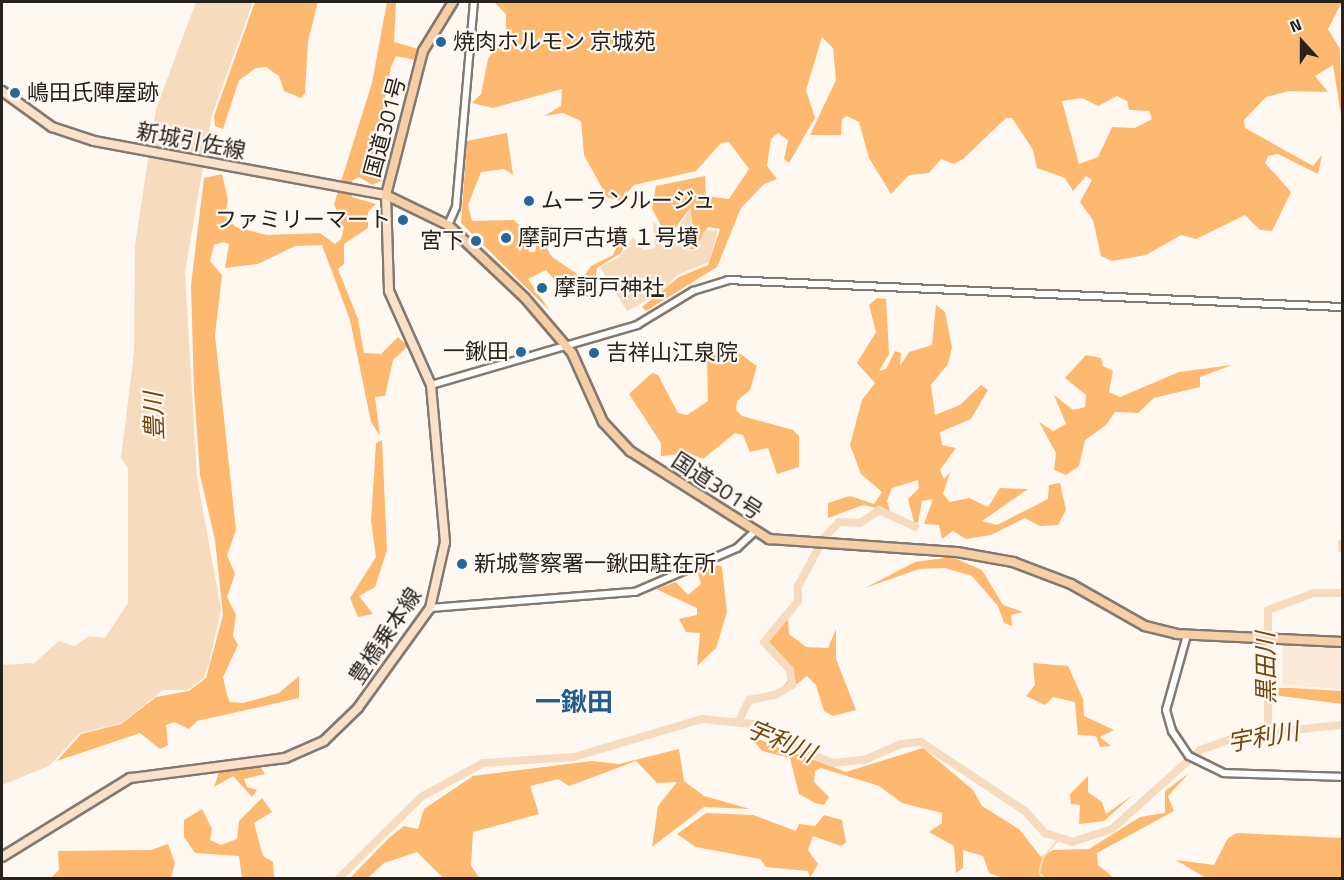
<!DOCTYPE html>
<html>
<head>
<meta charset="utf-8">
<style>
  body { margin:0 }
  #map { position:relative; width:1344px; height:880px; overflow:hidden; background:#fef8f1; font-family:"Titillium Web","Noto Sans JP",sans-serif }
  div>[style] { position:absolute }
  .built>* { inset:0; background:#fbeada }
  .forest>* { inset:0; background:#fdb970 }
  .water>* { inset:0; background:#f7dbbf }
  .stream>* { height:1.5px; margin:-0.75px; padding:0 0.75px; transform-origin:0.75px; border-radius:0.75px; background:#f7dbbf }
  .river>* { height:8px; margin:-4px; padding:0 4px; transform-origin:4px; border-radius:4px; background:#f7dbbf }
  .roads { filter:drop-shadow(2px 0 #837970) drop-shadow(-2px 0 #837970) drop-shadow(0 2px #837970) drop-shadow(0 -2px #837970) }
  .minor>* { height:6px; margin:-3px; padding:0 3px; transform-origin:3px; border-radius:3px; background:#fff }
  .major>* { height:8px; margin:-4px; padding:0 4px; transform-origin:4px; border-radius:4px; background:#fae2ca }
  .highway>* { height:8px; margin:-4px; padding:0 4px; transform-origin:4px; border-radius:4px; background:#f7cfa6 }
  .dots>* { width:16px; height:16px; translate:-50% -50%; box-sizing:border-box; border:3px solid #fef8f1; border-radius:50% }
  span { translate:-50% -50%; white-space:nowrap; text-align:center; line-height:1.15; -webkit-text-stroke:4.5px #fef8f1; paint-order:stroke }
  .poi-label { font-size:22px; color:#26221e }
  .left { translate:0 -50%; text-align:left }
  .right { translate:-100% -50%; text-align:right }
  .street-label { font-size:22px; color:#26221e }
  .water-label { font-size:24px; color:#72460d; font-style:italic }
  .quarter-label { font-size:26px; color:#1f5b8c; font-weight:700 }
  .frame { position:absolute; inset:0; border:3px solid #26221e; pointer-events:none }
  .north { position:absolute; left:1272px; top:12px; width:60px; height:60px; -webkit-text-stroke:4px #fef8f1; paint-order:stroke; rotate:339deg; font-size:16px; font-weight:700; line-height:24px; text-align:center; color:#26221e }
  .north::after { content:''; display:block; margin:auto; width:21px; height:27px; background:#26221e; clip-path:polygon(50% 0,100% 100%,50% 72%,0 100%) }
</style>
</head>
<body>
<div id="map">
  <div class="built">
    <div style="clip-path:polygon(1283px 646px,1342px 647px,1342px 689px,1282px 685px)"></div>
  </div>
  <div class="forest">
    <div style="clip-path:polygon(255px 2px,318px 2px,308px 41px,305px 93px,301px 98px,284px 91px,279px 76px,266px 67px,256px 68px,239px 80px,223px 129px,215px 126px,214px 116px)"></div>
    <div style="clip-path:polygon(387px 2px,396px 2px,394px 42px,418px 49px,415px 60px,396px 56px,391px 67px,370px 175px,374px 178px,382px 165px,383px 180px,372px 185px,359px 177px,352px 181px,352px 197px,376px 204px,368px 212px,368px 228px,344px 244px,344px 264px,338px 269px,358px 319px,364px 353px,381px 354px,398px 337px,408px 346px,393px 360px,385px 396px,375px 397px,380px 436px,371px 422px,350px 320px,322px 245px,295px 246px,258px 264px,225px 268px,229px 244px,223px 242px,214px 245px,210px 261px,222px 275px,215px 335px,236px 530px,227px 555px,235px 574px,227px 597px,236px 615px,233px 636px,238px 645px,223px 677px,227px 695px,230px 702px,243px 703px,279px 693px,299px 676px,299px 698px,197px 721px,189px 729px,174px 722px,166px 725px,168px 745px,160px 749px,140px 733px,57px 761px,81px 734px,121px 724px,156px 697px,189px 691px,206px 678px,223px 615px,215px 540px,200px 475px,194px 390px,191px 285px,204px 178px,222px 174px,228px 200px,225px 216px,236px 227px,267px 235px,320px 233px,335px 244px,341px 239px,344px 227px,335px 226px,339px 217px,334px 204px,372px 83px)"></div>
    <div style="clip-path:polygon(evenodd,494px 2px,1342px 2px,1328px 29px,1340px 49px,1342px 121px,1333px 65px,1315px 76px,1328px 92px,1289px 91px,1266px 97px,1244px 120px,1245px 128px,1313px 166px,1322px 155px,1318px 174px,1278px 154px,1268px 156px,1265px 163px,1291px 192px,1272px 231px,1260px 230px,1245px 215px,1196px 239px,1181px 235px,1146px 255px,1112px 261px,1101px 256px,1093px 220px,1080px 202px,1092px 180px,1086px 176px,1073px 191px,1065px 178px,1037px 168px,1033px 150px,1012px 118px,1006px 118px,963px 159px,954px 164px,941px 159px,929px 173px,909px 175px,891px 194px,869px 158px,859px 122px,847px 116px,842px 119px,841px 135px,810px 135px,836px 80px,833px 48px,822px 37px,806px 90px,815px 118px,789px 163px,784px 159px,788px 140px,778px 133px,771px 139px,767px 166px,777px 179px,764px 184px,741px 208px,717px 267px,646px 311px,642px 307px,679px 277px,708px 265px,720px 229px,708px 227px,695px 249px,689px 250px,695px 241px,690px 208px,668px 238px,652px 209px,656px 186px,705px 176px,706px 196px,729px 199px,749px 169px,729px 142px,721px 143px,696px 171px,634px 185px,620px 201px,607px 197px,584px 155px,581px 121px,563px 113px,544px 116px,561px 106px,562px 89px,493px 108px,472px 103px,481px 94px,488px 59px,506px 32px,506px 14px,494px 2px,1117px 96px,1127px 101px,1129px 110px,1149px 111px,1152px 119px,1135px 128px,1112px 127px,1098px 157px,1079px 164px,1062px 101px,1082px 98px,1098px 106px,1117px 96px)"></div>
    <div style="clip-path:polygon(507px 133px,513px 175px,504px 169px,481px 172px,468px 205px,472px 221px,514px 220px,527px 232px,529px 252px,535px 252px,537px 241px,546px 233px,543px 242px,552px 257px,583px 278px,591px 266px,613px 255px,621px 237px,627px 241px,621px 253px,597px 268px,594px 290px,588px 297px,568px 295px,546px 270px,528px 279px,550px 311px,461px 223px,467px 141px)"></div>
    <div style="clip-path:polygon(877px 298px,886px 299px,889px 354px,879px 371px,886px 369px,895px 351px,901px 353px,900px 366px,909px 352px,932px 345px,936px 305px,945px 312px,952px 347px,948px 364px,931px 385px,935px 415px,960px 405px,981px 385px,988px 390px,971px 419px,940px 432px,942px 445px,956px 448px,940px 470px,944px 479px,950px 472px,943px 494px,950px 502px,969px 498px,988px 507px,1000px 488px,1028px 489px,982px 521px,997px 525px,1048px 499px,1049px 485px,1060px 483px,1066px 510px,1058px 525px,1040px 526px,1025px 518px,991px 535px,966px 539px,953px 531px,942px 539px,939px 525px,924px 524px,933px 499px,922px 501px,918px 523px,914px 522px,908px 499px,919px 488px,918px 480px,892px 488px,887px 501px,890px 511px,863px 505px,828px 518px,828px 503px,850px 496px,874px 504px,882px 492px,861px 474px,850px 445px,862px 400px,875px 383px,857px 363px,876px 332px,869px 305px)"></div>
    <div style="clip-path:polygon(729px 346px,757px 366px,750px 390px,737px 401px,736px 410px,742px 416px,793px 430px,799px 436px,799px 467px,777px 474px,768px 448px,750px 452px,743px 435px,735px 433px,703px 459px,689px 453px,661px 456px,661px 443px,629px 394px,652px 373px,658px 375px,678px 413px,687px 415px,708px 401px,707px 359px)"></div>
    <div style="clip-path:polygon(1086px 355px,1101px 358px,1103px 366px,1113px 371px,1109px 392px,1120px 397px,1179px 372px,1232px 365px,1200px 377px,1200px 387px,1154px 398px,1138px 413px,1115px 412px,1106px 425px,1085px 440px,1079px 466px,1066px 475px,1054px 470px,1056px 453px,1039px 422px,1053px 431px,1066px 424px,1054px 395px,1073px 410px,1085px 407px,1086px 395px,1065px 378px)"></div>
    <div style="clip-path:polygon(382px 440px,387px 550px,375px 587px,359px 596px,373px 614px,358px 617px,350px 598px,376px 557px,371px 521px,376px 443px)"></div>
    <div style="clip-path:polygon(952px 557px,982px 570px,1003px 605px,1023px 612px,1011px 615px,1012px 626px,1004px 623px,998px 606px,972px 576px,945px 568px,919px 569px,865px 588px,915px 562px)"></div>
    <div style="clip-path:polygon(718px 565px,722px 567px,727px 612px,716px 648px,697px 666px,700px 633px,686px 632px,679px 619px,697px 615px,697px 608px,656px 589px,676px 582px,688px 595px,701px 584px,698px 573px)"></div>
    <div style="clip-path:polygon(788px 617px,789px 634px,806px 647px,828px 648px,836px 629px,836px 659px,856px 710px,833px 716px,824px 711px,816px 685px,807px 676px,788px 691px,778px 692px,791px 677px,766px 643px)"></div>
    <div style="clip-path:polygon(1033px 663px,1068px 666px,1083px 699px,1084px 716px,1114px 730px,1100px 737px,1111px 746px,1100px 747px,1096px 736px,1078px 735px,1075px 702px,1053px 697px,1045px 705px,1026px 696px,1035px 685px)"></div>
    <div style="clip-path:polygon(1291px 688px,1342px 691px,1342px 704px,1273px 695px,1277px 688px)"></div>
    <div style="clip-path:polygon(750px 736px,846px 772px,923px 748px,973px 790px,982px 806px,1019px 829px,1041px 857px,1053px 850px,1089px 849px,1140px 817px,1165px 813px,1165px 791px,1189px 773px,1168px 796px,1174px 811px,1097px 853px,1098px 865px,1114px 878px,1003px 878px,989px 873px,983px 856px,963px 850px,963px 868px,956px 873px,954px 846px,929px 832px,942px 823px,942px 813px,902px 803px,879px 786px,821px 768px,815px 771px,814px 782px,829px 797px,824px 805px,815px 803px,799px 794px,790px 758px,762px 751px)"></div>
    <div style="clip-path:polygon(679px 749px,684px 781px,704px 796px,750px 809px,704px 807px,652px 847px,658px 806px,677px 782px,657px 783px,636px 761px,569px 786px,558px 779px,530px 786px,539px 814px,473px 832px,471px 865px,479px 878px,443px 878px,417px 852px,384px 863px,368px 878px,350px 878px,389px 838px,404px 826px,418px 829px,424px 809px,473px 776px,592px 761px,619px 764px)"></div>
    <div style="clip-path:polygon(259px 765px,265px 774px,244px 779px,247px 787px,257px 790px,252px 797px,233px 776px,214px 787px,219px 772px)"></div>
    <div style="clip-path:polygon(1088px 776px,1088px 792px,1102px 802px,1106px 814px,1133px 795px,1104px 821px,1079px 824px,1080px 805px,1071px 804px,1070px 794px)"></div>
    <div style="clip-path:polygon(262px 798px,272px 812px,254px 823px,263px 856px,273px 862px,274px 878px,242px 878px,239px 856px,195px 853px,184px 837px,184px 820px,202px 809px,212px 829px,210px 840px,221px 845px,237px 839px,239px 821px)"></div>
    <div style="clip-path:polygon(706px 813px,753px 815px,796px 831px,799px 824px,815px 826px,824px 815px,842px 820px,846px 842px,841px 846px,813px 836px,808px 850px,818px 864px,810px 878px,808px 871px,766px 867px,760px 859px,696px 847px,677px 834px)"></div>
    <div style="clip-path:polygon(1237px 833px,1342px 838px,1342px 878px,1206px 878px,1176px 860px,1214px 865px,1228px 838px)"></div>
    <div style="clip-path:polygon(168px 844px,175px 863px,171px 878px,51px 878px,59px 870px,58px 851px,151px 850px)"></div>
  </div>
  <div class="water">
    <div style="clip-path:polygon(196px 2px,253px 2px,212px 115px,185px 272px,197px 477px,221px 609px,209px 664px,204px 678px,188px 690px,163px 690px,121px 723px,80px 733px,49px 766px,2px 785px,2px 665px,34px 663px,59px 641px,75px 646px,89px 636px,105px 638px,128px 603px,128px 468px,121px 458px,134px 352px,135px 245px,156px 109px)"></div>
    <div style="clip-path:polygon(690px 209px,695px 243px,687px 251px,696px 250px,704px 231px,718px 230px,709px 262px,677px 275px,662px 292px,627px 311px,600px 267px,620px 257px,633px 237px,644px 250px,655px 248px,653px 221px,671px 239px)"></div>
  </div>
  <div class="stream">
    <div style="left:1044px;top:878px;width:6px;rotate:-141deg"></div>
    <div style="left:1039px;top:874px;width:16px;rotate:-76deg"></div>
    <div style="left:1043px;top:858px;width:23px;rotate:-50deg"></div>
  </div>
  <div class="river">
    <div style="left:823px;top:539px;width:23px;rotate:-47deg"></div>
    <div style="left:839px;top:522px;width:21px;rotate:3deg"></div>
    <div style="left:860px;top:523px;width:23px;rotate:-34deg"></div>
    <div style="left:879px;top:510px;width:40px;rotate:25deg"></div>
    <div style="left:1342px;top:543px;width:6px;rotate:90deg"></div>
    <div style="left:738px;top:722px;width:25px;rotate:-63deg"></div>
    <div style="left:749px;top:700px;width:26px;rotate:-11deg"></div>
    <div style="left:775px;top:695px;width:20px;rotate:-30deg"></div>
    <div style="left:792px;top:685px;width:15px;rotate:-98deg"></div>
    <div style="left:790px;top:670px;width:38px;rotate:-133deg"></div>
    <div style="left:764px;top:642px;width:53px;rotate:-50.3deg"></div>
    <div style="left:798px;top:601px;width:15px;rotate:-90deg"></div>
    <div style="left:798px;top:586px;width:44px;rotate:-61.7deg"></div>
    <div style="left:1268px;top:732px;width:122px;rotate:-90deg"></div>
    <div style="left:1268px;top:610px;width:49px;rotate:-20.3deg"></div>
    <div style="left:1314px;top:593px;width:28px"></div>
    <div style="left:339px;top:878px;width:115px;rotate:-44.6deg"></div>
    <div style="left:421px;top:797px;width:71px;rotate:-28.7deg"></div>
    <div style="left:483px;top:763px;width:91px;rotate:-3.8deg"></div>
    <div style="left:574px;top:757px;width:134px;rotate:-16.5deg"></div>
    <div style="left:702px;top:719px;width:50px;rotate:5.7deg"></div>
    <div style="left:752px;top:724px;width:29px;rotate:34deg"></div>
    <div style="left:776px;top:740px;width:61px;rotate:22deg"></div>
    <div style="left:833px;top:763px;width:31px;rotate:-6deg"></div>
    <div style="left:864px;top:760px;width:40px;rotate:-23.4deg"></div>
    <div style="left:901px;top:744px;width:20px;rotate:-6deg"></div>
    <div style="left:921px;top:742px;width:125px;rotate:33.6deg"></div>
    <div style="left:1025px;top:811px;width:30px;rotate:48deg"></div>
    <div style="left:1045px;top:833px;width:28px;rotate:18deg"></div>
    <div style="left:1072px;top:842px;width:42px;rotate:-18deg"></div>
    <div style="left:1112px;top:829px;width:118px;rotate:-41.9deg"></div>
    <div style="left:1200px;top:750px;width:46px;rotate:-19.2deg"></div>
    <div style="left:1243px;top:735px;width:100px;rotate:-5.8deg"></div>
  </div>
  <div class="roads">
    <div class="minor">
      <div style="left:448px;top:225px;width:20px;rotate:-66deg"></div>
      <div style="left:456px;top:207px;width:206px;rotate:-85deg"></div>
      <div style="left:431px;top:385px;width:215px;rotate:-16.2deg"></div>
      <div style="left:637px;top:325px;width:66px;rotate:-31.3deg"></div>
      <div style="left:693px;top:291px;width:37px;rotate:-17deg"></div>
      <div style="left:728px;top:280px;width:615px;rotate:2.52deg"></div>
      <div style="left:430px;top:608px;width:206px;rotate:-4.5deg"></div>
      <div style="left:635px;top:592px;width:111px;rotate:-23.3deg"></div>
      <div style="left:737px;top:548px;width:22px;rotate:-43deg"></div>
      <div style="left:1187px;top:635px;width:78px;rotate:105.6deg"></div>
      <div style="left:1166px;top:710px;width:22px;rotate:74deg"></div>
      <div style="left:1172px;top:731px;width:30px;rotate:56deg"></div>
      <div style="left:1189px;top:756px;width:39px;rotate:26deg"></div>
      <div style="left:1224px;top:773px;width:118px;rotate:1.9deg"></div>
    </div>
    <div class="major">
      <div style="left:2px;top:91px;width:62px;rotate:35.8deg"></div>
      <div style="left:52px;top:127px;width:44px;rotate:18.4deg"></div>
      <div style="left:94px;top:141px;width:297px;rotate:10.5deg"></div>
      <div style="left:386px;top:195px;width:96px;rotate:88.2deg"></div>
      <div style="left:389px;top:291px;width:103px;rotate:65.9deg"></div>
      <div style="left:431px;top:385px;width:158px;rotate:84.9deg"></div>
      <div style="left:445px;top:542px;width:68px;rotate:102.8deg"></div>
      <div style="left:430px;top:608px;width:123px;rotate:125.8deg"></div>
      <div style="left:358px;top:708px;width:47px;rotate:135.9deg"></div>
      <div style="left:324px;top:741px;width:43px;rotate:156.4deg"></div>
      <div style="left:285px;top:758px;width:156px;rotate:172.6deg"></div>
      <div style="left:130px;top:778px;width:150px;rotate:148.3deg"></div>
    </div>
    <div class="highway">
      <div style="left:453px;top:2px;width:57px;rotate:121.5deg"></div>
      <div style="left:423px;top:51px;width:149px;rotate:104.4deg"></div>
      <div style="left:386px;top:195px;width:69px;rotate:25.8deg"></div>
      <div style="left:448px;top:225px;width:106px;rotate:43.5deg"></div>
      <div style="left:525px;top:298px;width:72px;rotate:49.5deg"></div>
      <div style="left:572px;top:353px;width:76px;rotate:65.8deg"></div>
      <div style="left:603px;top:422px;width:40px;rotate:47deg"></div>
      <div style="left:630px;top:451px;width:165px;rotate:32.3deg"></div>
      <div style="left:769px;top:539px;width:188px;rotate:4deg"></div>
      <div style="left:957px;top:552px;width:57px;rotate:10.1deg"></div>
      <div style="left:1013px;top:562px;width:62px;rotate:20.8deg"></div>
      <div style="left:1071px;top:584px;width:85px;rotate:29.6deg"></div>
      <div style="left:1145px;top:626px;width:32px;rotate:14deg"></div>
      <div style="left:1176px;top:634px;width:166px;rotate:2.8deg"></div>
    </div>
  </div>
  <div class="dots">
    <div style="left:441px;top:42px;background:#24679c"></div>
    <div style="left:15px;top:93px;background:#24679c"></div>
    <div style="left:529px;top:201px;background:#24679c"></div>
    <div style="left:403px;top:220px;background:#24679c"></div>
    <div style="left:506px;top:238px;background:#24679c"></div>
    <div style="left:476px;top:241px;background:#24679c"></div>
    <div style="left:542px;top:288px;background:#24679c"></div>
    <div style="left:521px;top:352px;background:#24679c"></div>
    <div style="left:594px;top:353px;background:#24679c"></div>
    <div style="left:462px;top:564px;background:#24679c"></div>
  </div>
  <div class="poi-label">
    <span class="left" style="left:453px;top:42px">焼肉ホルモン 京城苑</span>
    <span class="left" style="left:27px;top:93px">嶋田氏陣屋跡</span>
    <span class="left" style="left:541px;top:201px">ムーランルージュ</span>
    <span class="right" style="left:391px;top:220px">ファミリーマート</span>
    <span class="left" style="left:518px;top:238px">摩訶戸古墳 １号墳</span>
    <span class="right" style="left:464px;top:241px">宮下</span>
    <span class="left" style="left:554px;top:288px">摩訶戸神社</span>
    <span class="right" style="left:509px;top:352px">一鍬田</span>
    <span class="left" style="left:606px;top:353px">吉祥山江泉院</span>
    <span class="left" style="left:474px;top:564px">新城警察署一鍬田駐在所</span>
  </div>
  <div class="street-label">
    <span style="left:385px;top:127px;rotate:-75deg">国道301号</span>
    <span style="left:191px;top:141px;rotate:11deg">新城引佐線</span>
    <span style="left:717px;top:486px;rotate:33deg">国道301号</span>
    <span style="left:385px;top:636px;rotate:-56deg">豊橋乗本線</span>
  </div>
  <div class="water-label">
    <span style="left:154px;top:416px;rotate:-92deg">豊川</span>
    <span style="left:1266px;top:668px;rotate:-91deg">黒田川</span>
    <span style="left:1263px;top:737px;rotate:-10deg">宇利川</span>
    <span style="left:781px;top:741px;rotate:23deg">宇利川</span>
  </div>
  <div class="quarter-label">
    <span style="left:574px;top:702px">一鍬田</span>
  </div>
  <div class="frame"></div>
  <div class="north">N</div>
</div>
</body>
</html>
